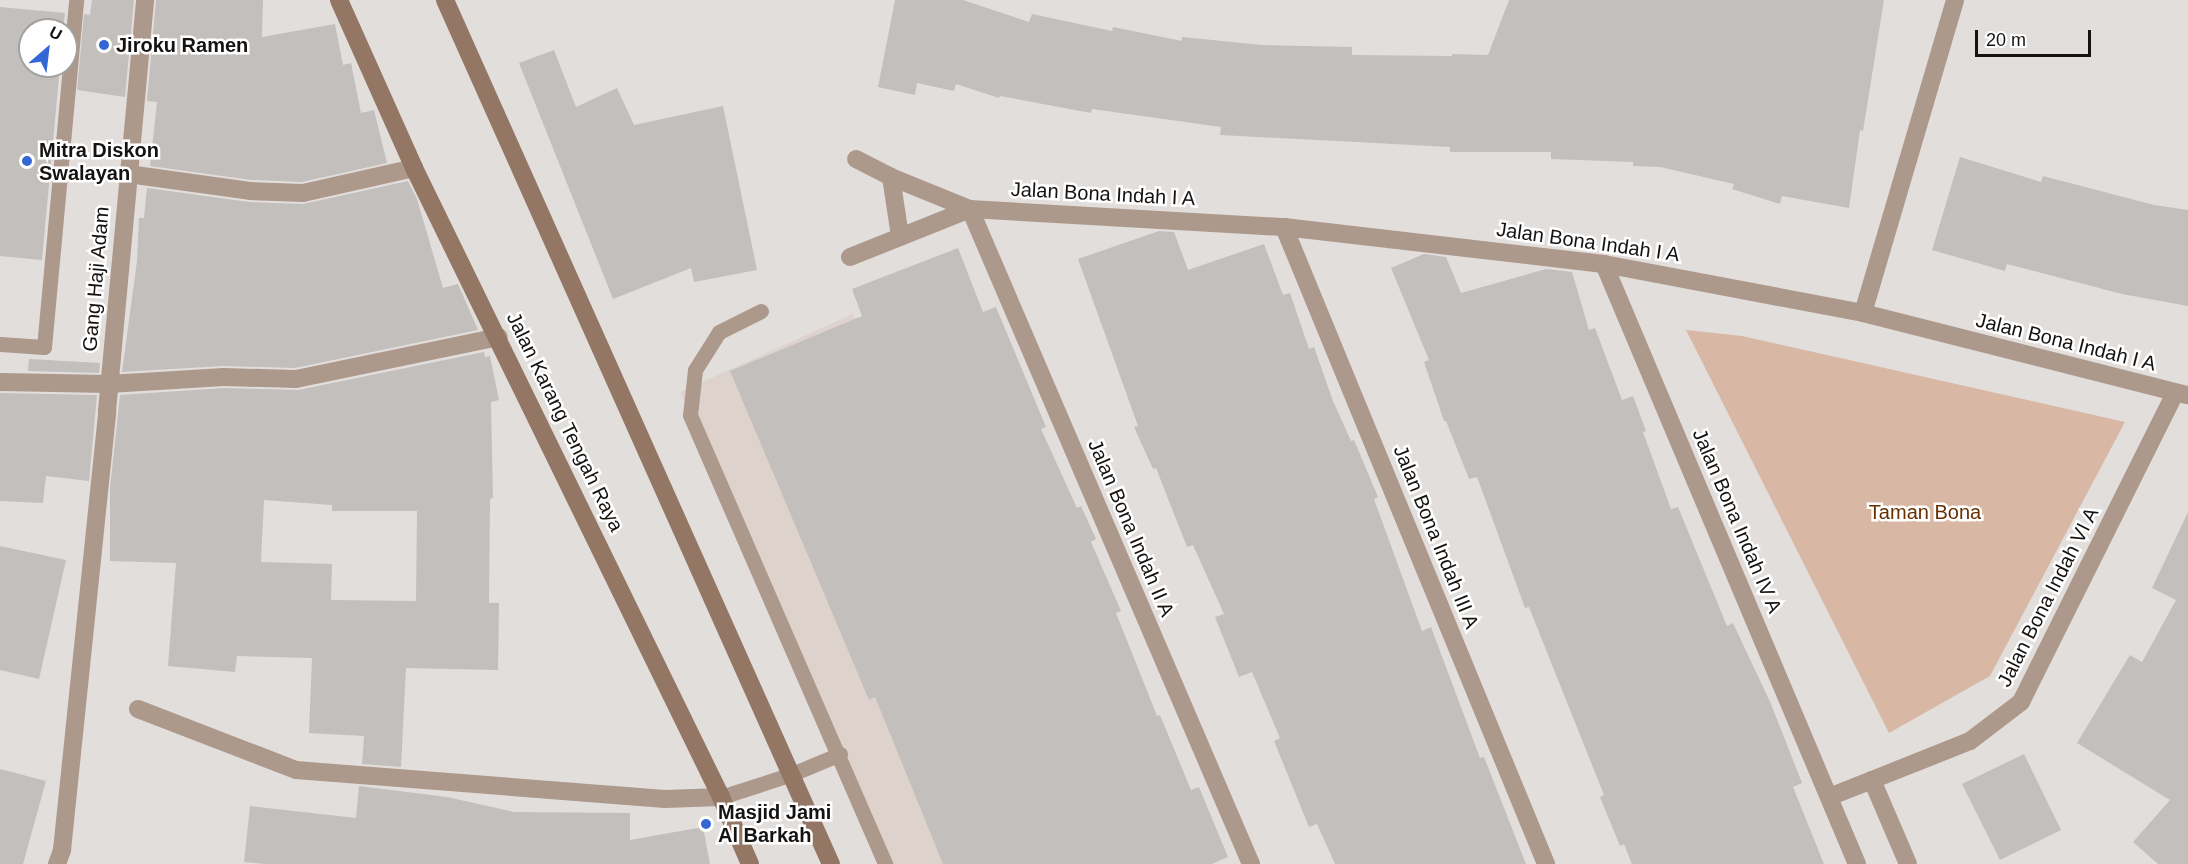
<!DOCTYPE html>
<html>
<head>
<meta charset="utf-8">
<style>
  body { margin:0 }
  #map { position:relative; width:2188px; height:864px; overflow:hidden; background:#e2dedc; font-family:Arial,sans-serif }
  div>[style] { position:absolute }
  .built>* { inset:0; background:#ded3cc }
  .green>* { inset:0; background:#d8b8a5 }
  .building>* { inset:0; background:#c3bfbd }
  .service>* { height:15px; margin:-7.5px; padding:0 7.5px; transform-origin:7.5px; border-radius:7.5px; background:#ad988c }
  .minor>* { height:18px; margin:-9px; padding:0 9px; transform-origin:9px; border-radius:9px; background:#ad988c }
  .secondary>* { height:18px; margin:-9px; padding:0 9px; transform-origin:9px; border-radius:9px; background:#937664 }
  .dots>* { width:16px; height:16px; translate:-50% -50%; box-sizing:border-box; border:3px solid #fff; border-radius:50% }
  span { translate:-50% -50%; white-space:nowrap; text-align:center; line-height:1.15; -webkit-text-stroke:5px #fff; paint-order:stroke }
  .poi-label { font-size:20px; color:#141312; font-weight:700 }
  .left { translate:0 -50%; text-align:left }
  .street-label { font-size:20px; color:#141312 }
  .park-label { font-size:20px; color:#672f00 }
  .north { position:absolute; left:18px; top:18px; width:60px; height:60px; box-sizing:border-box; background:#fff; border:2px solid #a1a1a0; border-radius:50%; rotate:28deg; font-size:16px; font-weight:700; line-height:24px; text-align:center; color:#141312 }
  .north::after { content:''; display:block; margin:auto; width:21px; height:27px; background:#3467d6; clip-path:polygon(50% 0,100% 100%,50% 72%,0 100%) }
  .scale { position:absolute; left:1975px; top:30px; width:116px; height:27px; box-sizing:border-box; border:3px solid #141312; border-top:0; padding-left:8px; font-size:18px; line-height:21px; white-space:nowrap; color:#141312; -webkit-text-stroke:4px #fff; paint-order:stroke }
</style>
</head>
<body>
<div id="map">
  <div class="built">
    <div style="clip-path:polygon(853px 314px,1082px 864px,881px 864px,680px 392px)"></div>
  </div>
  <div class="green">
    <div style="clip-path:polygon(1686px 330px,1742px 336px,2125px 422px,1990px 676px,1889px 733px)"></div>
  </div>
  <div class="building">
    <div style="clip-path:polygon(92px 0,134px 0,125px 97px,77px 90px,84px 14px,90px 15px)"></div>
    <div style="clip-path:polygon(156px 0,263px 0,262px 37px,335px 24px,343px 65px,351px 63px,361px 113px,374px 110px,387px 163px,302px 182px,251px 180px,150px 166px,157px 102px,147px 101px)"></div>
    <div style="clip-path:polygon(895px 0,963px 0,1029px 22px,1032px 14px,1112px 31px,1113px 27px,1182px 41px,1182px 37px,1263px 45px,1352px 47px,1352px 55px,1452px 56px,1452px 54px,1488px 55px,1509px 0,1884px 0,1863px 131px,1860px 130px,1849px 208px,1782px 196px,1780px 204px,1732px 189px,1734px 184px,1660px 167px,1633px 166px,1633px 162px,1551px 159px,1551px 152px,1450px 152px,1450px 147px,1220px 135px,1221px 127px,1092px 109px,1091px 113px,1000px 96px,999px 98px,956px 84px,954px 91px,917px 83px,915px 95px,878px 87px)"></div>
    <div style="clip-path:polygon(0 7px,65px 13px,63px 30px,30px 30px,30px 66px,60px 66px,42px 260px,0 256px)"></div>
    <div style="clip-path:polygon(554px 50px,576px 107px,617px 88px,634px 125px,723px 106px,757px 270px,694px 282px,691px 268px,613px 299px,519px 63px)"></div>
    <div style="clip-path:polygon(1960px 157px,2041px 182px,2043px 176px,2154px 205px,2188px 210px,2188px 306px,2122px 294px,2007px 264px,2005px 271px,1932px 250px)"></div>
    <div style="clip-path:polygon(408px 181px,417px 199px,443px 288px,458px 284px,478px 330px,295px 368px,223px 366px,122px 372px,137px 261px,139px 218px,144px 218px,147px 188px,249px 202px,303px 204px)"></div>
    <div style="clip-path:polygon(1159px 231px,1174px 232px,1188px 270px,1264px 244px,1283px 295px,1290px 293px,1309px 349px,1314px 347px,1333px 401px,1351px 441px,1354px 440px,1378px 497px,1374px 499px,1422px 631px,1431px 627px,1480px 758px,1484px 757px,1526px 864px,1335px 864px,1317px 824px,1309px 827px,1274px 741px,1280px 738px,1252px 672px,1239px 677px,1215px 617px,1224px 614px,1193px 545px,1187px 547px,1156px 468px,1153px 469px,1134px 427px,1138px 426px,1078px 259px)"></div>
    <div style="clip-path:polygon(958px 248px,983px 312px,996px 307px,1046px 427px,1041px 429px,1077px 508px,1081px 506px,1096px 539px,1091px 542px,1121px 611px,1116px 613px,1157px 716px,1160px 715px,1191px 790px,1199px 787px,1228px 857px,1212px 864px,943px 864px,875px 697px,869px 700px,730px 371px,862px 316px,852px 289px)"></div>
    <div style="clip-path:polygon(1424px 254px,1446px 257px,1461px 293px,1546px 269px,1572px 272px,1589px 330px,1595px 328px,1622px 400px,1633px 396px,1646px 431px,1643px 432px,1671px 509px,1678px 507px,1727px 626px,1733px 623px,1771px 704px,1802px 783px,1793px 787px,1824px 864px,1632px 864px,1624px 844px,1620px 846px,1600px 797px,1604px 795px,1529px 607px,1525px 608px,1477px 477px,1469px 479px,1446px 421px,1444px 421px,1424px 362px,1429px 360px,1391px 268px)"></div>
    <div style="clip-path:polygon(evenodd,484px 352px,485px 357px,490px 356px,499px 400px,491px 402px,493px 498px,490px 499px,489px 603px,499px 603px,498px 670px,406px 668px,401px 767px,362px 764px,364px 736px,309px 733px,312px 658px,237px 656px,235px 672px,168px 666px,176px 563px,110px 561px,110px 488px,120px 395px,224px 388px,298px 390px,484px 352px,264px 500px,332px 505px,332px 511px,417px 511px,416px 601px,331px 600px,332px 564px,261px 562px,264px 500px)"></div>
    <div style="clip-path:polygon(29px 359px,100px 363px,99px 373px,28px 371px)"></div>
    <div style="clip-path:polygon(0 393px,97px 395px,89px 481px,46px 476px,43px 503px,0 501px)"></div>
    <div style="clip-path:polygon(2188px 512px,2188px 864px,2158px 864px,2133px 842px,2170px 800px,2077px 743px,2130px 655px,2142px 662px,2176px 600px,2152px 588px)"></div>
    <div style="clip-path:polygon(0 546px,66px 560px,39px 679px,0 670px)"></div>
    <div style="clip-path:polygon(2024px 754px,2061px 830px,2000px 860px,1962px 784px)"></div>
    <div style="clip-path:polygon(0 769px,46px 781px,23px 864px,0 864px)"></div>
    <div style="clip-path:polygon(359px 786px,447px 797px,514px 812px,630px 813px,630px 840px,703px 827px,710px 864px,266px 864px,244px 862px,250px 806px,356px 818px)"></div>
  </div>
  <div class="service">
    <div style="left:761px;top:311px;width:47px;rotate:153.4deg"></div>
    <div style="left:719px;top:332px;width:45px;rotate:122.3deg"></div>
    <div style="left:695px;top:370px;width:45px;rotate:96.3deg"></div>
    <div style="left:690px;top:415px;width:490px;rotate:66.5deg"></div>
    <div style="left:0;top:344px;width:44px;rotate:3.9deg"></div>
    <div style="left:44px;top:347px;width:348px;rotate:-84.7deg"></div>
    <div style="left:721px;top:797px;width:75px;rotate:-17.9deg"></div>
    <div style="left:792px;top:774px;width:52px;rotate:-22.6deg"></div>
  </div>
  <div class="minor">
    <div style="left:856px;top:159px;width:39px;rotate:27deg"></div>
    <div style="left:891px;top:177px;width:85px;rotate:22.1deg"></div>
    <div style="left:970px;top:209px;width:315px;rotate:3.3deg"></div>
    <div style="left:1284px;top:227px;width:322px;rotate:6.6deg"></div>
    <div style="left:1604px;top:264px;width:264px;rotate:10.7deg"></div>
    <div style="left:1863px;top:313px;width:335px;rotate:14.2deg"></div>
    <div style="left:128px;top:174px;width:123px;rotate:7.9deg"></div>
    <div style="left:250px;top:191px;width:53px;rotate:2.2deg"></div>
    <div style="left:303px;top:193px;width:114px;rotate:-12.7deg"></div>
    <div style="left:891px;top:177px;width:60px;rotate:81.3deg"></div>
    <div style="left:970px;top:209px;width:713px;rotate:66.78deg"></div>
    <div style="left:1284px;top:227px;width:689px;rotate:67.64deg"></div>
    <div style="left:850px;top:257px;width:129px;rotate:-21.8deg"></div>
    <div style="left:1604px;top:264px;width:651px;rotate:67.14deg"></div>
    <div style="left:1863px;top:313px;width:326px;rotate:-73.6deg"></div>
    <div style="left:0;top:382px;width:109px;rotate:1.1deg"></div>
    <div style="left:109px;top:384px;width:115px;rotate:-3.5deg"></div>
    <div style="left:224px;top:377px;width:72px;rotate:1.6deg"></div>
    <div style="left:296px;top:379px;width:207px;rotate:-11.7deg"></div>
    <div style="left:138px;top:709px;width:169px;rotate:21.1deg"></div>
    <div style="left:296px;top:770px;width:370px;rotate:4.5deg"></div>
    <div style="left:665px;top:799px;width:56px;rotate:-2deg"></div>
    <div style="left:1872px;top:780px;width:105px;rotate:-21.7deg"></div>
    <div style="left:1970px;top:741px;width:64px;rotate:-37.4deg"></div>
    <div style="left:2021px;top:702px;width:345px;rotate:-63.5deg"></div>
    <div style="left:1829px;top:797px;width:46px;rotate:-21.6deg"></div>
    <div style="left:1872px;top:780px;width:91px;rotate:66.8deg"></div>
    <div style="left:57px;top:864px;width:15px;rotate:-70deg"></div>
    <div style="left:62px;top:850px;width:441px;rotate:-84.1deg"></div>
    <div style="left:107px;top:411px;width:413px;rotate:-84.7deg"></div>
  </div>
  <div class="secondary">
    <div style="left:339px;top:0;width:184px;rotate:65.9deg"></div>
    <div style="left:414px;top:168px;width:700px;rotate:63.98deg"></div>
    <div style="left:721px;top:797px;width:73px;rotate:66.6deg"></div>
    <div style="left:445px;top:0;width:946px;rotate:65.93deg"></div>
  </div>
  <div class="dots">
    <div style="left:104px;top:45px;background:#3467d6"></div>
    <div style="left:27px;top:161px;background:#3467d6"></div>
    <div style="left:706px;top:824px;background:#3467d6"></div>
  </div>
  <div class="poi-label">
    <span class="left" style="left:116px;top:45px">Jiroku Ramen</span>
    <span class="left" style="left:39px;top:162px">Mitra Diskon<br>Swalayan</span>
    <span class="left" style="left:718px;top:824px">Masjid Jami<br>Al Barkah</span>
  </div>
  <div class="street-label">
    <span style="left:1103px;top:194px;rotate:3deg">Jalan Bona Indah I A</span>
    <span style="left:1588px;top:242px;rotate:8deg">Jalan Bona Indah I A</span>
    <span style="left:96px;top:279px;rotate:-85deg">Gang Haji Adam</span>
    <span style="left:2066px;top:342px;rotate:14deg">Jalan Bona Indah I A</span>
    <span style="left:565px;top:422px;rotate:64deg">Jalan Karang Tengah Raya</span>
    <span style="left:1737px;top:521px;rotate:67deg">Jalan Bona Indah IV A</span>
    <span style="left:1131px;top:528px;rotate:67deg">Jalan Bona Indah II A</span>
    <span style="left:1436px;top:537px;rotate:68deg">Jalan Bona Indah III A</span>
    <span style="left:2048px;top:597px;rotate:-63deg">Jalan Bona Indah VI A</span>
  </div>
  <div class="park-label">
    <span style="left:1925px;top:512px">Taman Bona</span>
  </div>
  <div class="north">U</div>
  <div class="scale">20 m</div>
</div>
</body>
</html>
